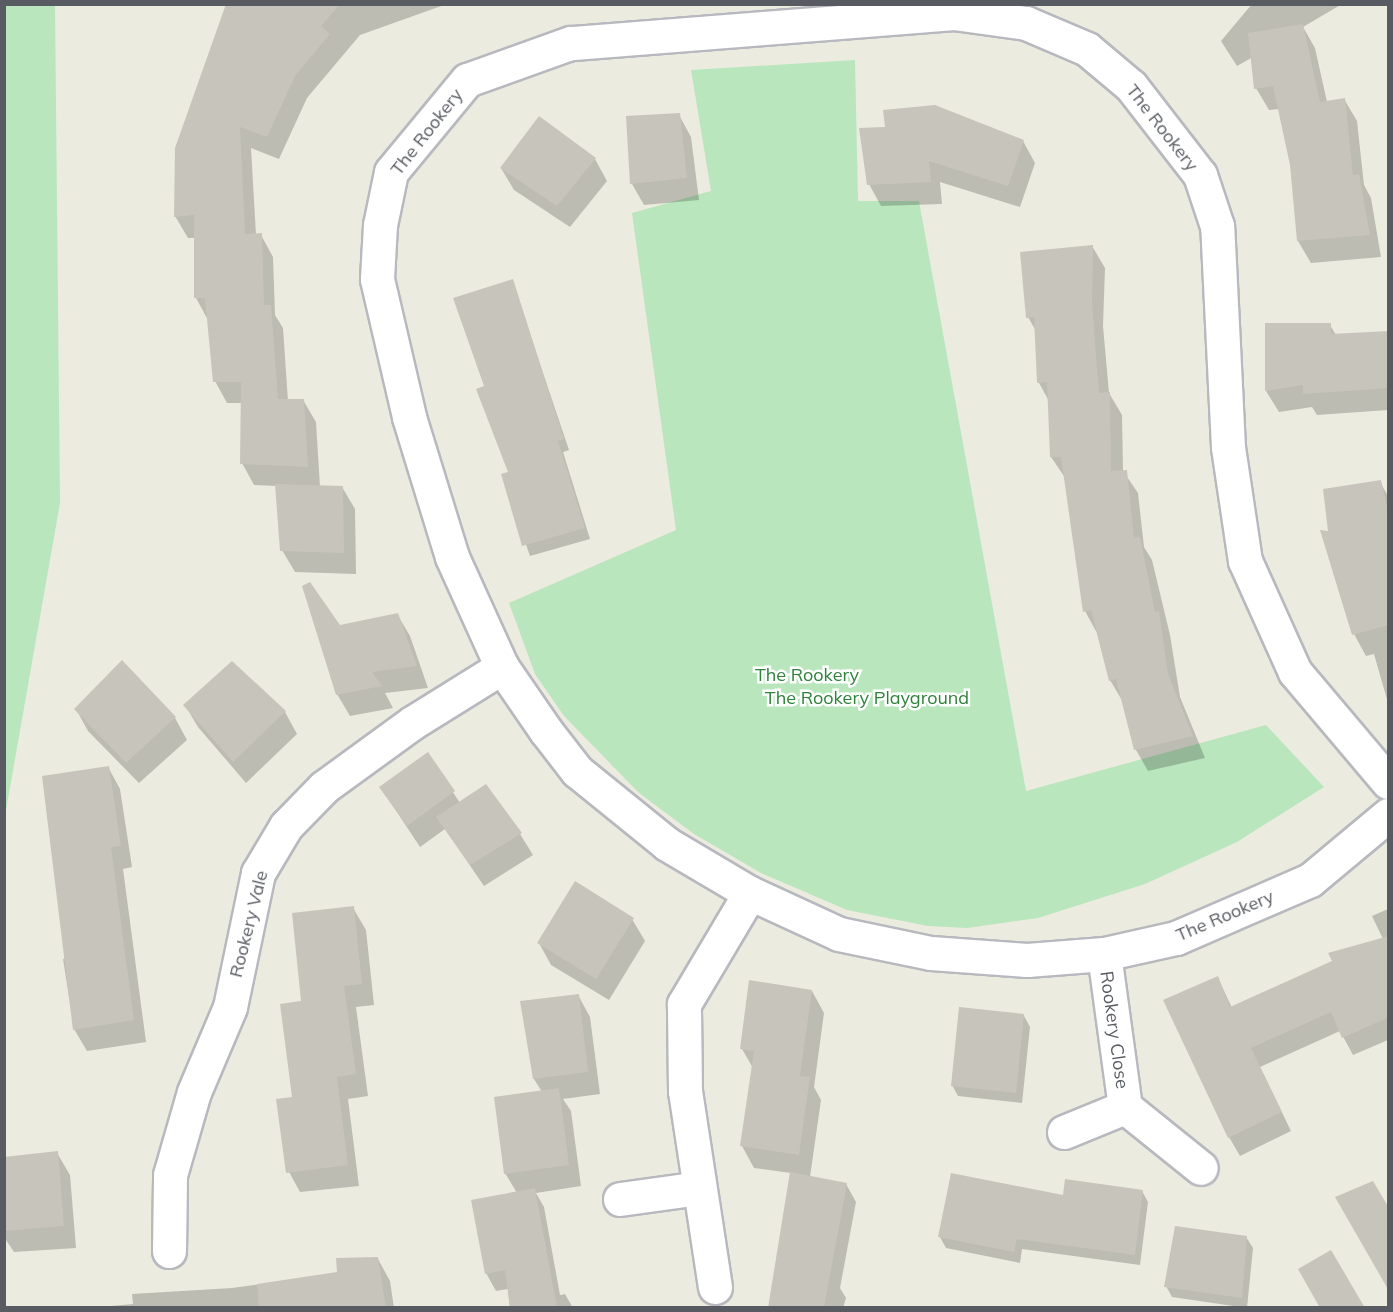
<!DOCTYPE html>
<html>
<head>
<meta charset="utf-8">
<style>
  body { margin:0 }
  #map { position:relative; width:1393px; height:1312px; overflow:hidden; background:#ecebdf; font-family:Mulish,sans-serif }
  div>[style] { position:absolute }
  .green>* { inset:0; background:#b9e6bd }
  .shadow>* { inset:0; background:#0003 }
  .building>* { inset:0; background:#c7c4bc }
  .roads { filter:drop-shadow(2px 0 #b7b9bf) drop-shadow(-2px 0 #b7b9bf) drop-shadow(0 2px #b7b9bf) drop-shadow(0 -2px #b7b9bf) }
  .minor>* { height:33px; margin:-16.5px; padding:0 16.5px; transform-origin:16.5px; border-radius:16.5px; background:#fff }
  span { translate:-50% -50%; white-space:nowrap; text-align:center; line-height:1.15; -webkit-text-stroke:5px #fff; paint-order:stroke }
  .street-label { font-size:18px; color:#585b61 }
  .park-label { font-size:18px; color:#2e823a }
  .frame { position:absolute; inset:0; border:6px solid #585b61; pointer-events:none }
</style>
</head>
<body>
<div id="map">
  <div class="green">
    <div style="clip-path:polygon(5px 4px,55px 5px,60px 503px,5px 816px)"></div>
    <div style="clip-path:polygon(855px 60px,858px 201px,919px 201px,1026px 791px,1266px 725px,1324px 787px,1237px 842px,1145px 884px,1038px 918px,967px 928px,928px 926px,847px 910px,761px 873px,694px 834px,639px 793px,564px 716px,535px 674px,509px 603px,676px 530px,632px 213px,711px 191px,691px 70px)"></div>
  </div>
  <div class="shadow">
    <div style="clip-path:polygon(236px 4px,447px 4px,360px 35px,307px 98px,279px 159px,251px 148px,256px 235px,261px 235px,273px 257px,275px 315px,283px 328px,288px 401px,303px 400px,316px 422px,320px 487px,342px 487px,355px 509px,356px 574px,295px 572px,282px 550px,277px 486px,254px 485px,242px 463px,242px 403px,227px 403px,215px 381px,208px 320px,196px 298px,196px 238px,188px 238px,175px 216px)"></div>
    <div style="clip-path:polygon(1252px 4px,1342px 4px,1303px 27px,1315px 48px,1327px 102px,1344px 99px,1357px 121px,1364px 185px,1371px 198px,1381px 257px,1311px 263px,1298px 241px,1291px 165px,1279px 109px,1269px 110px,1256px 88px,1253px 57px,1237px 66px,1221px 41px)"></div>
    <div style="clip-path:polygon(679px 115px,691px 137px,699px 200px,644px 205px,632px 184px)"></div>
    <div style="clip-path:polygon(860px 129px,1023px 141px,1035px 163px,1020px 207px,940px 182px,942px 204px,881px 206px,869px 184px)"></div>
    <div style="clip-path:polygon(595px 159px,607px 181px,570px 227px,514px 190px,501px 168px)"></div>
    <div style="clip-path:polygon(1092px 246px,1105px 268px,1103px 326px,1109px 393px,1122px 415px,1123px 471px,1138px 493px,1144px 547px,1152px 560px,1170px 635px,1180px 697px,1205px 758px,1148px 771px,1136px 750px,1123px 702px,1110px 680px,1097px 633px,1085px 611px,1066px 479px,1051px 457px,1049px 401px,1039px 383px,1036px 331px,1028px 317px)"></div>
    <div style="clip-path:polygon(512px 281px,569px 450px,563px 452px,590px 539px,530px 556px,502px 475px,510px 473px,486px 387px)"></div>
    <div style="clip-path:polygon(1330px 325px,1336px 335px,1388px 332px,1388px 410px,1317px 415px,1312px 407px,1279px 412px,1266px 391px)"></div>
    <div style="clip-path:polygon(1380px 482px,1388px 496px,1388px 703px,1374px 654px,1366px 656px,1354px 634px)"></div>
    <div style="clip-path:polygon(397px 614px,410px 636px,428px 688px,385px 693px,393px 708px,350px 716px,337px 694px,339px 626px)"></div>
    <div style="clip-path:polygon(185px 705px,285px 712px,297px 734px,246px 783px,198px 727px)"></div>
    <div style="clip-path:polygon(76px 709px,175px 718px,187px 740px,139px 783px,88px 731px)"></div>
    <div style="clip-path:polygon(428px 754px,460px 803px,520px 834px,533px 855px,484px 886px,445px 829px,420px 847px,381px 788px)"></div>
    <div style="clip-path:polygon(108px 767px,120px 789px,132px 867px,123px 869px,146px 1042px,87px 1051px,74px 1029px,63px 959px,68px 958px)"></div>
    <div style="clip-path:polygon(353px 908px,366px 930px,374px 1005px,356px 1007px,368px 1096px,348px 1099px,359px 1186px,300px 1192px,288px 1170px,294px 1098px)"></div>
    <div style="clip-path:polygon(1388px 909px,1388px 1040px,1353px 1055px,1340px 1031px,1260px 1067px,1291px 1131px,1240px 1156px,1229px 1137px,1218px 978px,1232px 1008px,1383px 939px,1372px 916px)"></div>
    <div style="clip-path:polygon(632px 919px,645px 941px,609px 1000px,551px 965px,539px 943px)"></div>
    <div style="clip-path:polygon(812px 991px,824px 1013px,814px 1087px,821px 1100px,810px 1177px,846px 1184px,856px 1202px,840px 1288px,846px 1298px,843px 1308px,771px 1308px,791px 1173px,754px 1168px,742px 1146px,753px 1068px,742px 1049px)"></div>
    <div style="clip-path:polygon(578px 995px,590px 1017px,600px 1094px,563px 1099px,571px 1111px,581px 1186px,536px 1193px,544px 1207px,560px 1295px,565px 1294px,573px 1308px,510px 1308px,508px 1289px,496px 1291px,486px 1273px,517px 1193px,505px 1173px,542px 1092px,534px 1079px,522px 1002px)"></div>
    <div style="clip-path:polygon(1024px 1016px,1030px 1027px,1022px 1103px,958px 1096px,952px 1085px)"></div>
    <div style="clip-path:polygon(57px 1153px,70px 1175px,76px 1248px,14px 1252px,4px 1237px,4px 1159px)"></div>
    <div style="clip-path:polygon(1142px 1191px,1148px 1202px,1140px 1265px,1022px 1249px,1020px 1263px,946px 1248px,940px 1237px,1064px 1197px)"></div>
    <div style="clip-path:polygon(1246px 1237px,1253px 1248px,1247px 1308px,1172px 1297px,1166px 1286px)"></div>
    <div style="clip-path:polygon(378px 1259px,390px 1281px,394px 1308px,89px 1308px,133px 1304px,132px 1294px,232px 1288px,339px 1274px)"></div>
  </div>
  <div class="building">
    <div style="clip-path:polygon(226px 4px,340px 4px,321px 26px,330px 34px,295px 76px,267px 137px,240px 127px,245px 234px,262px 233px,264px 305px,271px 305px,278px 399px,304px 399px,308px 467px,240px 464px,241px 382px,213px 382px,205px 298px,194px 298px,194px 215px,174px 217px,175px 148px)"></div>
    <div style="clip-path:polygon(1303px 24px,1320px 102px,1345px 98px,1353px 175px,1359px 174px,1370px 235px,1297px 241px,1290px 165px,1273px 86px,1254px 89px,1248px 33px)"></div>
    <div style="clip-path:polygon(935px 105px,1024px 140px,1008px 186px,929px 161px,931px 182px,867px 185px,859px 128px,885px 127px,883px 110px)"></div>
    <div style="clip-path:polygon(680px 113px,687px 178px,630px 184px,626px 116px)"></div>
    <div style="clip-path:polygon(539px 116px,596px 158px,557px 206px,500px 168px)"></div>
    <div style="clip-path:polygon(1093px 245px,1092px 303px,1099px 393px,1110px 392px,1111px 471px,1127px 470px,1134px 538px,1140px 537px,1155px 612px,1159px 611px,1168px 674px,1193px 736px,1134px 750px,1116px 679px,1109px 681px,1091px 610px,1083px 612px,1061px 457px,1050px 457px,1047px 382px,1037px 383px,1034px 317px,1026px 318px,1020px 252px)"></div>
    <div style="clip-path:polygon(513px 279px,564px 439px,558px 441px,585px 528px,522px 546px,501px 474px,508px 472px,476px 389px,484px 386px,453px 298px)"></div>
    <div style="clip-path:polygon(1265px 323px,1331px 323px,1331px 334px,1389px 331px,1389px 388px,1303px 394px,1303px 385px,1265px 391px)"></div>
    <div style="clip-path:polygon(1381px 480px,1389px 515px,1389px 625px,1352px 635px,1320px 530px,1328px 531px,1323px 489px)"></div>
    <div style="clip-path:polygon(275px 484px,343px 486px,344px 553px,280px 551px)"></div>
    <div style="clip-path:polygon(310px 582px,340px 625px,398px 613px,417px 666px,372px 672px,382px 686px,336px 695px,302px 586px)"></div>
    <div style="clip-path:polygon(122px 660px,176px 717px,126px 763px,74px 709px)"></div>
    <div style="clip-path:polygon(232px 661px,286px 711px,233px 762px,183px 705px)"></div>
    <div style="clip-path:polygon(428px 752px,455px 791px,407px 826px,379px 787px)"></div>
    <div style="clip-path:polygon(109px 766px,121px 846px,111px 847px,134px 1020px,73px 1030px,42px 776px)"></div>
    <div style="clip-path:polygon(486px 784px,522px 833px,470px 865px,436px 817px)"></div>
    <div style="clip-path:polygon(575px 881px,634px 918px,596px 979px,537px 943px)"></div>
    <div style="clip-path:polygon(354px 906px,362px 984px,344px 986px,356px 1074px,337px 1077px,348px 1165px,286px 1173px,276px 1099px,292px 1097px,280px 1004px,301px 1001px,292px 913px)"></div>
    <div style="clip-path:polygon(1389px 936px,1389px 1017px,1342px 1038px,1331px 1012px,1251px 1048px,1282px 1112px,1228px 1138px,1163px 1000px,1218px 976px,1230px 1007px,1332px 961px,1328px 953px)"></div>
    <div style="clip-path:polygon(749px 980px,812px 990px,800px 1076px,810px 1077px,799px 1155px,740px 1146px,754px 1051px,740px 1049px)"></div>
    <div style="clip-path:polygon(579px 994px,588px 1072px,533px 1079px,520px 1001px)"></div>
    <div style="clip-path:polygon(959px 1007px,1024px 1014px,1016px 1093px,951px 1086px)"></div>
    <div style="clip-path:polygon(559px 1088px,569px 1165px,504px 1174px,494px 1097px)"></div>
    <div style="clip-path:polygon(58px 1151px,64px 1226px,4px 1231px,4px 1157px)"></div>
    <div style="clip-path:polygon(790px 1172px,847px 1183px,824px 1308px,768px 1308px)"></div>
    <div style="clip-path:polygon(951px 1173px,1063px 1195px,1065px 1179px,1143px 1190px,1135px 1255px,1017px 1239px,1014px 1252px,938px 1237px)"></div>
    <div style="clip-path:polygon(1373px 1181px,1389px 1208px,1389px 1291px,1335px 1197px)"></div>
    <div style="clip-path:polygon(535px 1188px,557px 1308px,510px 1308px,505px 1270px,485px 1274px,471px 1200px)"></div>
    <div style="clip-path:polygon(1175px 1226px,1247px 1236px,1242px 1298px,1164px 1287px)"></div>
    <div style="clip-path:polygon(1331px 1250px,1365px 1308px,1320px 1308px,1298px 1269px)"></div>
    <div style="clip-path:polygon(378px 1257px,386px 1308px,259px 1308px,257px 1284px,337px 1272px,336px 1258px)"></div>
  </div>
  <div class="roads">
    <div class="minor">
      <div style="left:1388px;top:782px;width:144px;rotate:-130.2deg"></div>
      <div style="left:1295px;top:672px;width:122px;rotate:-114.2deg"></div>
      <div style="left:1245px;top:561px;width:115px;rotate:-98.5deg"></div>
      <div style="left:1228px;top:447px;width:221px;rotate:-92.8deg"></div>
      <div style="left:1217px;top:226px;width:54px;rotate:-108.4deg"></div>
      <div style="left:1200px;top:175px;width:113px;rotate:-127.8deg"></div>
      <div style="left:1131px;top:86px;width:57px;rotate:-139.9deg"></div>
      <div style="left:1087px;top:49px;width:66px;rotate:-156.9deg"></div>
      <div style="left:1026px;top:23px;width:73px;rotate:-172.1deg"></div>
      <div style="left:954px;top:13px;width:385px;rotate:175.5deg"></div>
      <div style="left:570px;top:43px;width:109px;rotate:160.2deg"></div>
      <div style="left:467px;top:80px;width:119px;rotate:129.6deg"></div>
      <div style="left:391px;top:172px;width:54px;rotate:101.7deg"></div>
      <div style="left:380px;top:225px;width:54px;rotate:93.2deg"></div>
      <div style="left:377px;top:279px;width:142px;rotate:76.9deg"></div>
      <div style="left:409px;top:417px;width:146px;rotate:72.9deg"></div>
      <div style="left:452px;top:557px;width:121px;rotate:65.6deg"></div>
      <div style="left:502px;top:667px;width:78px;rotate:55.5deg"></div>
      <div style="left:546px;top:731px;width:51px;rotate:52.2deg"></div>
      <div style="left:577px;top:771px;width:116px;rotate:39deg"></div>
      <div style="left:667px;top:844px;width:96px;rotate:30.6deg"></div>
      <div style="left:750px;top:893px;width:98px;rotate:24.7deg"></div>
      <div style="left:839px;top:934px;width:94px;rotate:11.7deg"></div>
      <div style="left:931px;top:953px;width:96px;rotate:4.2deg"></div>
      <div style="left:1027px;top:960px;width:77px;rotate:-4.5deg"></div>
      <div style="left:1104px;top:954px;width:74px;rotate:-12.5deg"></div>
      <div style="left:1176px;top:938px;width:146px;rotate:-23.4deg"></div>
      <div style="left:1310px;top:880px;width:102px;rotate:-39.8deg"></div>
      <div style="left:1104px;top:954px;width:154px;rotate:82.2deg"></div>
      <div style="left:1064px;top:1132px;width:66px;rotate:-22.3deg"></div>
      <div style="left:1125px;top:1107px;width:97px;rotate:38.8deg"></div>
      <div style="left:620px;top:1199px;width:80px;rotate:-7.9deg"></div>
      <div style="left:169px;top:1251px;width:76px;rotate:-89.2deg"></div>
      <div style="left:170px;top:1175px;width:86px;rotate:-73.9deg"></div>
      <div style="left:194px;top:1092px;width:92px;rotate:-67deg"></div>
      <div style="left:230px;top:1007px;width:137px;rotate:-78.2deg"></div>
      <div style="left:258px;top:873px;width:55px;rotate:-59.2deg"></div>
      <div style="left:286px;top:826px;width:54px;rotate:-45.7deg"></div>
      <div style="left:324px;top:787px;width:109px;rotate:-36deg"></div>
      <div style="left:412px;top:723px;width:106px;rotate:-31.9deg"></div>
      <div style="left:715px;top:1287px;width:198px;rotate:-98.7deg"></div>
      <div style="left:685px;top:1091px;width:87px;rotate:-90.7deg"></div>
      <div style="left:684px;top:1004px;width:129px;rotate:-59.3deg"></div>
    </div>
  </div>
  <div class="street-label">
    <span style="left:1162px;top:128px;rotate:52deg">The Rookery</span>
    <span style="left:427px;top:132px;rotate:-52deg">The Rookery</span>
    <span style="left:1225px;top:916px;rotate:-23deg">The Rookery</span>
    <span style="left:249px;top:924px;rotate:-76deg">Rookery Vale</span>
    <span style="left:1114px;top:1030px;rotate:82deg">Rookery Close</span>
  </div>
  <div class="park-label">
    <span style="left:807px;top:675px">The Rookery</span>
    <span style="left:867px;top:698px">The Rookery Playground</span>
  </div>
  <div class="frame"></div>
</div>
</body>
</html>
